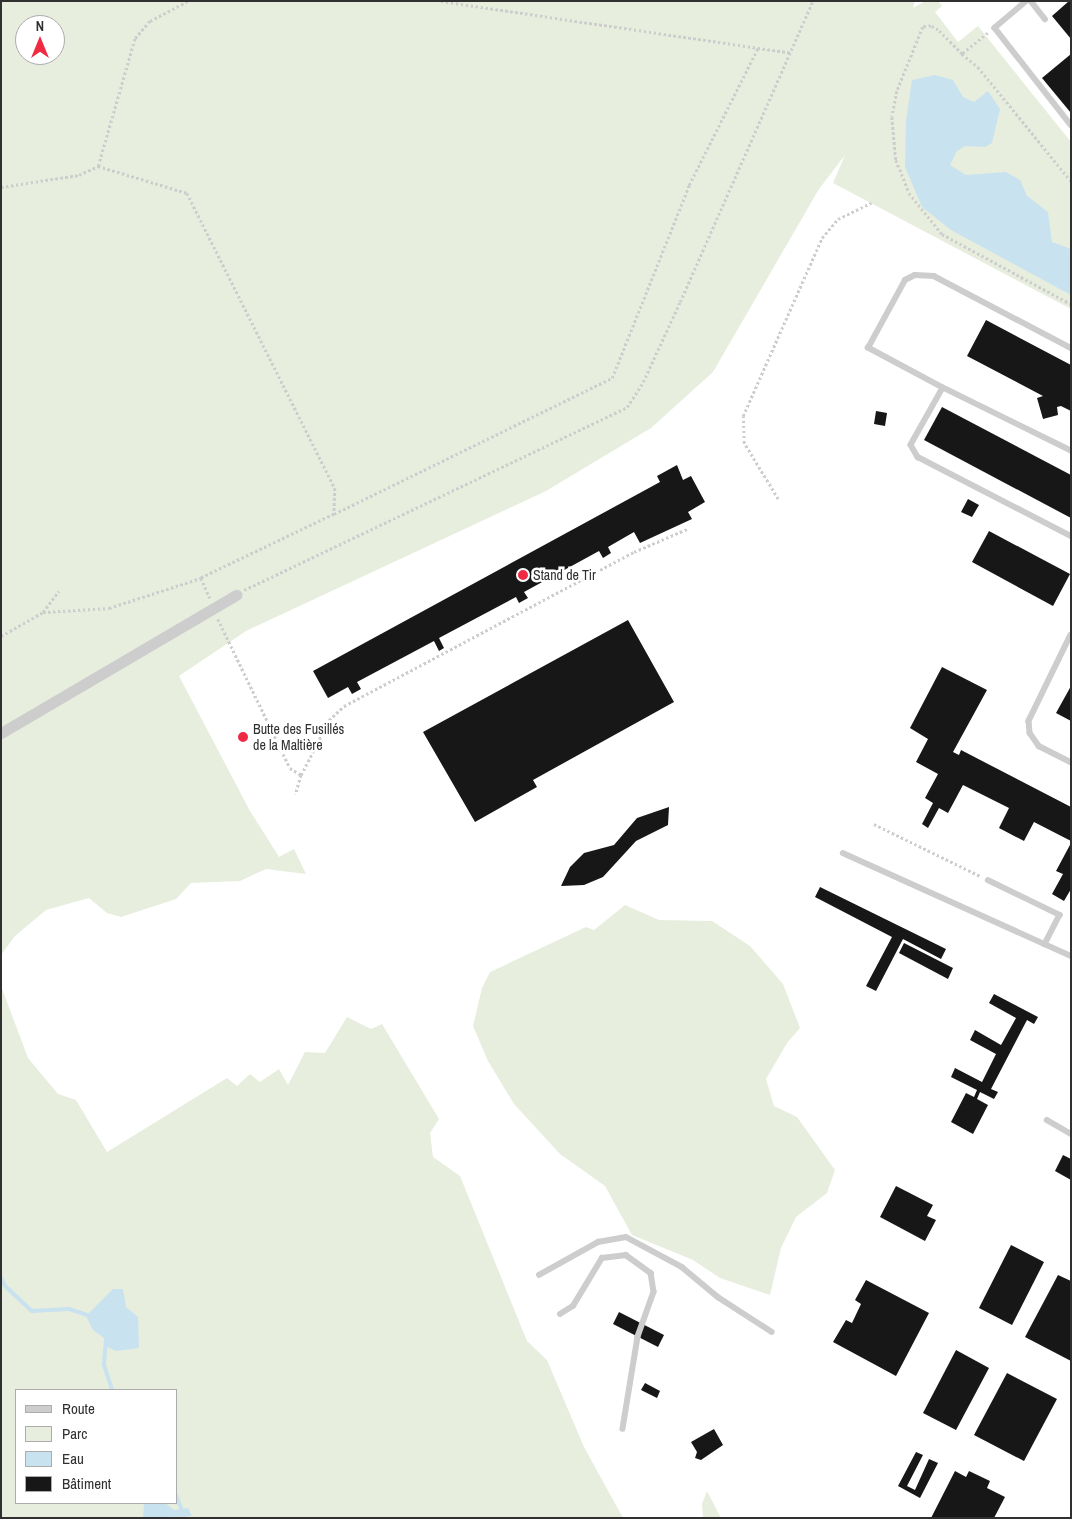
<!DOCTYPE html>
<html>
<head>
<meta charset="utf-8">
<style>
  body { margin:0 }
  #map { position:relative; width:1072px; height:1519px; overflow:hidden; background:#fff; font-family:"Archivo Narrow",sans-serif }
  div>[style] { position:absolute }
  .green>* { inset:0; background:#e7eede }
  .water>* { inset:0; background:#c9e2ef }
  .stream>* { height:4px; margin:-2px; padding:0 2px; transform-origin:2px; border-radius:2px; background:#c9e2ef }
  .building>* { inset:0; background:#171717 }
  .path>* { height:2.5px; margin-top:-1.25px; transform-origin:0; background:repeating-linear-gradient(90deg,#cdcdcd 0 2.5px,transparent 0 5px) }
  .lane>* { height:5.5px; margin:-2.75px; padding:0 2.75px; transform-origin:2.75px; border-radius:2.75px; background:#cdcdcd }
  .street>* { height:11px; margin:-5.5px; padding:0 5.5px; transform-origin:5.5px; border-radius:5.5px; background:#cdcdcd }
  .dots>* { width:14px; height:14px; translate:-50% -50%; box-sizing:border-box; border:2px solid #fff; border-radius:50% }
  span { translate:-50% -50%; white-space:nowrap; text-align:center; line-height:1.15; -webkit-text-stroke:5px #fff; paint-order:stroke }
  .poi-label { font-size:14px; color:#303030 }
  .left { translate:0 -50%; text-align:left }
  .frame { position:absolute; inset:0; border:2px solid #303030; pointer-events:none }
  .legend { position:absolute; left:15px; top:1389px; width:162px; height:115px; box-sizing:border-box; background:#fff; border:1px solid #acacac; margin:0; padding:6px 9px; list-style:none; font-size:15px; color:#303030 }
  .legend li { display:flex; align-items:center; gap:10px; height:25px }
  .legend b { width:25px; border:1px solid #acacac }
  .north { position:absolute; left:15px; top:15px; width:50px; height:50px; box-sizing:border-box; background:#fff; border:1px solid #acacac; border-radius:50%; rotate:0deg; font-size:14px; font-weight:700; line-height:20px; text-align:center; color:#303030 }
  .north::after { content:''; display:block; margin:auto; width:18px; height:22px; background:#f02a43; clip-path:polygon(50% 0,100% 100%,50% 72%,0 100%) }
</style>
</head>
<body>
<div id="map">
  <div class="green">
    <div style="clip-path:polygon(evenodd,1px 1px,915px 1px,913px 8px,925px 1px,938px 1px,942px 6px,935px 12px,958px 42px,978px 26px,1071px 142px,1071px 309px,833px 183px,845px 155px,819px 189px,713px 372px,651px 428px,546px 491px,246px 631px,179px 676px,250px 811px,279px 857px,294px 849px,306px 874px,266px 869px,240px 881px,191px 883px,176px 899px,121px 917px,107px 913px,89px 898px,46px 910px,15px 936px,1px 955px,1px 1px,25px 25px,55px 25px,55px 55px,25px 55px,25px 25px)"></div>
    <div style="clip-path:polygon(625px 905px,659px 920px,712px 921px,750px 946px,783px 984px,800px 1028px,787px 1043px,766px 1079px,774px 1106px,797px 1117px,835px 1170px,827px 1193px,796px 1217px,781px 1248px,770px 1295px,720px 1278px,693px 1260px,632px 1235px,605px 1186px,560px 1154px,514px 1104px,488px 1061px,473px 1026px,482px 988px,490px 972px,586px 927px,594px 930px)"></div>
    <div style="clip-path:polygon(evenodd,1px 986px,28px 1058px,58px 1094px,76px 1100px,107px 1152px,227px 1078px,237px 1086px,250px 1074px,260px 1082px,279px 1069px,288px 1085px,305px 1052px,325px 1053px,347px 1017px,371px 1029px,382px 1024px,439px 1119px,430px 1133px,433px 1157px,460px 1176px,527px 1341px,547px 1360px,584px 1447px,623px 1518px,1px 1518px,1px 986px,16px 1390px,176px 1390px,176px 1503px,16px 1503px,16px 1390px)"></div>
    <div style="clip-path:polygon(707px 1491px,721px 1518px,703px 1518px,702px 1504px)"></div>
  </div>
  <div class="water">
    <div style="clip-path:polygon(935px 75px,953px 80px,963px 97px,974px 102px,988px 91px,1000px 109px,992px 143px,985px 147px,965px 146px,957px 151px,950px 165px,966px 175px,1006px 172px,1020px 180px,1027px 196px,1048px 212px,1052px 242px,1071px 249px,1071px 295px,951px 230px,922px 207px,905px 167px,906px 121px,912px 80px)"></div>
    <div style="clip-path:polygon(113px 1289px,123px 1289px,126px 1307px,138px 1317px,139px 1348px,116px 1351px,105px 1346px,104px 1338px,93px 1330px,86px 1316px)"></div>
    <div style="clip-path:polygon(144px 1503px,165px 1503px,174px 1510px,188px 1508px,192px 1516px,143px 1518px)"></div>
  </div>
  <div class="stream">
    <div style="left:1px;top:1278px;width:9px;rotate:63deg"></div>
    <div style="left:5px;top:1286px;width:37px;rotate:43deg"></div>
    <div style="left:32px;top:1311px;width:37px;rotate:-3deg"></div>
    <div style="left:69px;top:1309px;width:22px;rotate:18deg"></div>
    <div style="left:106px;top:1340px;width:25px;rotate:95deg"></div>
    <div style="left:104px;top:1365px;width:26px;rotate:72deg"></div>
    <div style="left:176px;top:1495px;width:25px;rotate:69deg"></div>
  </div>
  <div class="building">
    <div style="clip-path:polygon(1069px 1px,1071px 1px,1071px 39px,1052px 16px)"></div>
    <div style="clip-path:polygon(1071px 54px,1071px 113px,1042px 78px)"></div>
    <div style="clip-path:polygon(986px 320px,1071px 365px,1071px 411px,1061px 406px,1057px 407px,1058px 415px,1043px 419px,1037px 398px,1043px 396px,967px 356px)"></div>
    <div style="clip-path:polygon(942px 407px,1071px 475px,1071px 518px,924px 440px)"></div>
    <div style="clip-path:polygon(876px 411px,887px 413px,885px 426px,874px 424px)"></div>
    <div style="clip-path:polygon(677px 465px,683px 480px,691px 476px,705px 502px,688px 512px,692px 519px,640px 543px,634px 532px,608px 547px,611px 553px,603px 558px,599px 551px,524px 592px,528px 598px,519px 603px,516px 597px,439px 638px,444px 648px,439px 651px,434px 641px,357px 682px,361px 689px,352px 694px,348px 687px,328px 698px,313px 671px,660px 482px,657px 476px)"></div>
    <div style="clip-path:polygon(968px 499px,979px 505px,972px 517px,961px 512px)"></div>
    <div style="clip-path:polygon(989px 531px,1070px 574px,1053px 606px,972px 562px)"></div>
    <div style="clip-path:polygon(628px 620px,674px 702px,533px 780px,537px 787px,475px 822px,423px 732px)"></div>
    <div style="clip-path:polygon(942px 667px,987px 690px,953px 752px,959px 755px,961px 750px,1071px 807px,1071px 841px,1034px 822px,1024px 841px,999px 828px,1009px 808px,963px 785px,948px 813px,939px 808px,928px 828px,922px 824px,933px 803px,925px 798px,938px 774px,916px 762px,928px 739px,910px 728px)"></div>
    <div style="clip-path:polygon(1071px 686px,1071px 721px,1056px 713px)"></div>
    <div style="clip-path:polygon(669px 807px,668px 825px,636px 841px,603px 877px,584px 885px,561px 886px,570px 867px,584px 853px,614px 845px,637px 818px)"></div>
    <div style="clip-path:polygon(1071px 843px,1071px 889px,1064px 901px,1052px 894px,1063px 874px,1056px 871px)"></div>
    <div style="clip-path:polygon(820px 887px,946px 949px,941px 959px,903px 939px,876px 991px,866px 986px,892px 937px,815px 897px)"></div>
    <div style="clip-path:polygon(904px 943px,953px 968px,948px 979px,899px 953px)"></div>
    <div style="clip-path:polygon(994px 994px,1038px 1017px,1034px 1024px,1027px 1020px,991px 1089px,998px 1092px,994px 1099px,980px 1092px,977px 1099px,988px 1105px,973px 1134px,951px 1122px,966px 1093px,974px 1097px,977px 1090px,951px 1077px,955px 1068px,982px 1082px,996px 1054px,970px 1040px,975px 1030px,1001px 1045px,1016px 1018px,989px 1003px)"></div>
    <div style="clip-path:polygon(1063px 1155px,1071px 1159px,1071px 1180px,1055px 1171px)"></div>
    <div style="clip-path:polygon(896px 1186px,933px 1205px,927px 1216px,936px 1220px,925px 1241px,880px 1217px)"></div>
    <div style="clip-path:polygon(1011px 1245px,1044px 1262px,1012px 1325px,979px 1308px)"></div>
    <div style="clip-path:polygon(1058px 1275px,1071px 1281px,1071px 1361px,1025px 1337px)"></div>
    <div style="clip-path:polygon(866px 1280px,929px 1313px,896px 1376px,833px 1342px,846px 1320px,852px 1323px,861px 1304px,855px 1300px)"></div>
    <div style="clip-path:polygon(619px 1312px,664px 1335px,658px 1347px,613px 1324px)"></div>
    <div style="clip-path:polygon(956px 1350px,989px 1368px,956px 1430px,923px 1413px)"></div>
    <div style="clip-path:polygon(1007px 1373px,1057px 1399px,1024px 1461px,974px 1435px)"></div>
    <div style="clip-path:polygon(645px 1383px,660px 1391px,657px 1398px,641px 1390px)"></div>
    <div style="clip-path:polygon(714px 1429px,723px 1445px,701px 1460px,695px 1458px,697px 1452px,691px 1442px)"></div>
    <div style="clip-path:polygon(916px 1452px,923px 1455px,907px 1486px,915px 1490px,929px 1459px,938px 1463px,920px 1498px,898px 1486px)"></div>
    <div style="clip-path:polygon(955px 1471px,966px 1477px,969px 1471px,990px 1481px,987px 1488px,1005px 1497px,994px 1518px,931px 1518px)"></div>
  </div>
  <div class="path">
    <div style="left:441px;top:1px;width:355px;rotate:8.4deg"></div>
    <div style="left:988px;top:33px;width:33px;rotate:141deg"></div>
    <div style="left:962px;top:54px;width:34px;rotate:-135deg"></div>
    <div style="left:938px;top:30px;width:8px;rotate:-150deg"></div>
    <div style="left:931px;top:26px;width:8px;rotate:173deg"></div>
    <div style="left:923px;top:27px;width:69px;rotate:112.1deg"></div>
    <div style="left:897px;top:91px;width:26px;rotate:101deg"></div>
    <div style="left:892px;top:117px;width:43px;rotate:84.7deg"></div>
    <div style="left:896px;top:160px;width:35px;rotate:68deg"></div>
    <div style="left:909px;top:193px;width:53px;rotate:51.2deg"></div>
    <div style="left:942px;top:234px;width:147px;rotate:28.5deg"></div>
    <div style="left:962px;top:54px;width:21px;rotate:39deg"></div>
    <div style="left:978px;top:67px;width:147px;rotate:50.8deg"></div>
    <div style="left:98px;top:166px;width:133px;rotate:-73.9deg"></div>
    <div style="left:135px;top:38px;width:23px;rotate:-49deg"></div>
    <div style="left:150px;top:21px;width:43px;rotate:-27.8deg"></div>
    <div style="left:1px;top:187px;width:79px;rotate:-8.7deg"></div>
    <div style="left:79px;top:175px;width:21px;rotate:-25deg"></div>
    <div style="left:98px;top:166px;width:93px;rotate:16.9deg"></div>
    <div style="left:187px;top:193px;width:330px;rotate:63.4deg"></div>
    <div style="left:335px;top:488px;width:26px;rotate:92deg"></div>
    <div style="left:334px;top:514px;width:148px;rotate:154.3deg"></div>
    <div style="left:778px;top:499px;width:66px;rotate:-121.3deg"></div>
    <div style="left:744px;top:443px;width:27px;rotate:-92deg"></div>
    <div style="left:743px;top:416px;width:195px;rotate:-66.1deg"></div>
    <div style="left:822px;top:238px;width:25px;rotate:-50deg"></div>
    <div style="left:838px;top:219px;width:37px;rotate:-26deg"></div>
    <div style="left:334px;top:514px;width:309px;rotate:-26.1deg"></div>
    <div style="left:612px;top:378px;width:208px;rotate:-68.2deg"></div>
    <div style="left:689px;top:185px;width:153px;rotate:-63.3deg"></div>
    <div style="left:244px;top:590px;width:424px;rotate:-25.5deg"></div>
    <div style="left:627px;top:407px;width:30px;rotate:-57deg"></div>
    <div style="left:643px;top:382px;width:88px;rotate:-65.2deg"></div>
    <div style="left:680px;top:302px;width:329px;rotate:-66.2deg"></div>
    <div style="left:43px;top:612px;width:66px;rotate:-3.5deg"></div>
    <div style="left:109px;top:608px;width:97px;rotate:-18.1deg"></div>
    <div style="left:201px;top:578px;width:22px;rotate:66deg"></div>
    <div style="left:218px;top:619px;width:165px;rotate:64.2deg"></div>
    <div style="left:290px;top:768px;width:13px;rotate:32deg"></div>
    <div style="left:301px;top:775px;width:20px;rotate:105deg"></div>
    <div style="left:1px;top:636px;width:48px;rotate:-29.7deg"></div>
    <div style="left:43px;top:612px;width:26px;rotate:-53deg"></div>
    <div style="left:301px;top:775px;width:62px;rotate:-63deg"></div>
    <div style="left:329px;top:720px;width:21px;rotate:-43deg"></div>
    <div style="left:344px;top:706px;width:328px;rotate:-28deg"></div>
    <div style="left:634px;top:552px;width:58px;rotate:-23.5deg"></div>
    <div style="left:874px;top:824px;width:118px;rotate:26.1deg"></div>
  </div>
  <div class="lane">
    <div style="left:1027px;top:1px;width:42px;rotate:139.8deg"></div>
    <div style="left:995px;top:28px;width:123px;rotate:51.9deg"></div>
    <div style="left:1031px;top:1px;width:23px;rotate:52deg"></div>
    <div style="left:943px;top:388px;width:85px;rotate:-151.9deg"></div>
    <div style="left:868px;top:348px;width:77px;rotate:-61.4deg"></div>
    <div style="left:905px;top:280px;width:11px;rotate:-27deg"></div>
    <div style="left:915px;top:275px;width:19px;rotate:3deg"></div>
    <div style="left:934px;top:276px;width:155px;rotate:27.7deg"></div>
    <div style="left:1071px;top:451px;width:143px;rotate:-153.8deg"></div>
    <div style="left:943px;top:388px;width:65px;rotate:119.3deg"></div>
    <div style="left:911px;top:445px;width:14px;rotate:60deg"></div>
    <div style="left:918px;top:457px;width:172px;rotate:27.3deg"></div>
    <div style="left:1071px;top:635px;width:96px;rotate:116deg"></div>
    <div style="left:1029px;top:721px;width:12px;rotate:85deg"></div>
    <div style="left:1030px;top:733px;width:16px;rotate:55deg"></div>
    <div style="left:1039px;top:746px;width:36px;rotate:27deg"></div>
    <div style="left:843px;top:853px;width:250px;rotate:24.3deg"></div>
    <div style="left:988px;top:880px;width:80px;rotate:25.9deg"></div>
    <div style="left:1060px;top:915px;width:33px;rotate:117deg"></div>
    <div style="left:1047px;top:1120px;width:28px;rotate:30deg"></div>
    <div style="left:539px;top:1275px;width:68px;rotate:-29.2deg"></div>
    <div style="left:598px;top:1242px;width:28px;rotate:-10deg"></div>
    <div style="left:626px;top:1237px;width:64px;rotate:28.2deg"></div>
    <div style="left:682px;top:1267px;width:47px;rotate:39.8deg"></div>
    <div style="left:718px;top:1297px;width:64px;rotate:32.9deg"></div>
    <div style="left:560px;top:1314px;width:15px;rotate:-32deg"></div>
    <div style="left:573px;top:1306px;width:56px;rotate:-58.9deg"></div>
    <div style="left:602px;top:1258px;width:24px;rotate:-7deg"></div>
    <div style="left:626px;top:1255px;width:31px;rotate:36deg"></div>
    <div style="left:651px;top:1273px;width:19px;rotate:81deg"></div>
    <div style="left:654px;top:1292px;width:48px;rotate:109.6deg"></div>
    <div style="left:638px;top:1337px;width:93px;rotate:99.3deg"></div>
  </div>
  <div class="street">
    <div style="left:1px;top:733px;width:273px;rotate:-30.4deg"></div>
  </div>
  <div class="dots">
    <div style="left:523px;top:575px;background:#f02a43"></div>
    <div style="left:243px;top:737px;background:#f02a43"></div>
  </div>
  <div class="poi-label">
    <span class="left" style="left:533px;top:575px">Stand de Tir</span>
    <span class="left" style="left:253px;top:737px">Butte des Fusillés<br>de la Maltière</span>
  </div>
  <div class="frame"></div>
  <ul class="legend">
  <li><b style="height:6px;background:#cdcdcd"></b>Route</li>
  <li><b style="height:14px;background:#e7eede"></b>Parc</li>
  <li><b style="height:14px;background:#c9e2ef"></b>Eau</li>
  <li><b style="height:14px;background:#171717"></b>Bâtiment</li>
  </ul>
  <div class="north">N</div>
</div>
</body>
</html>
